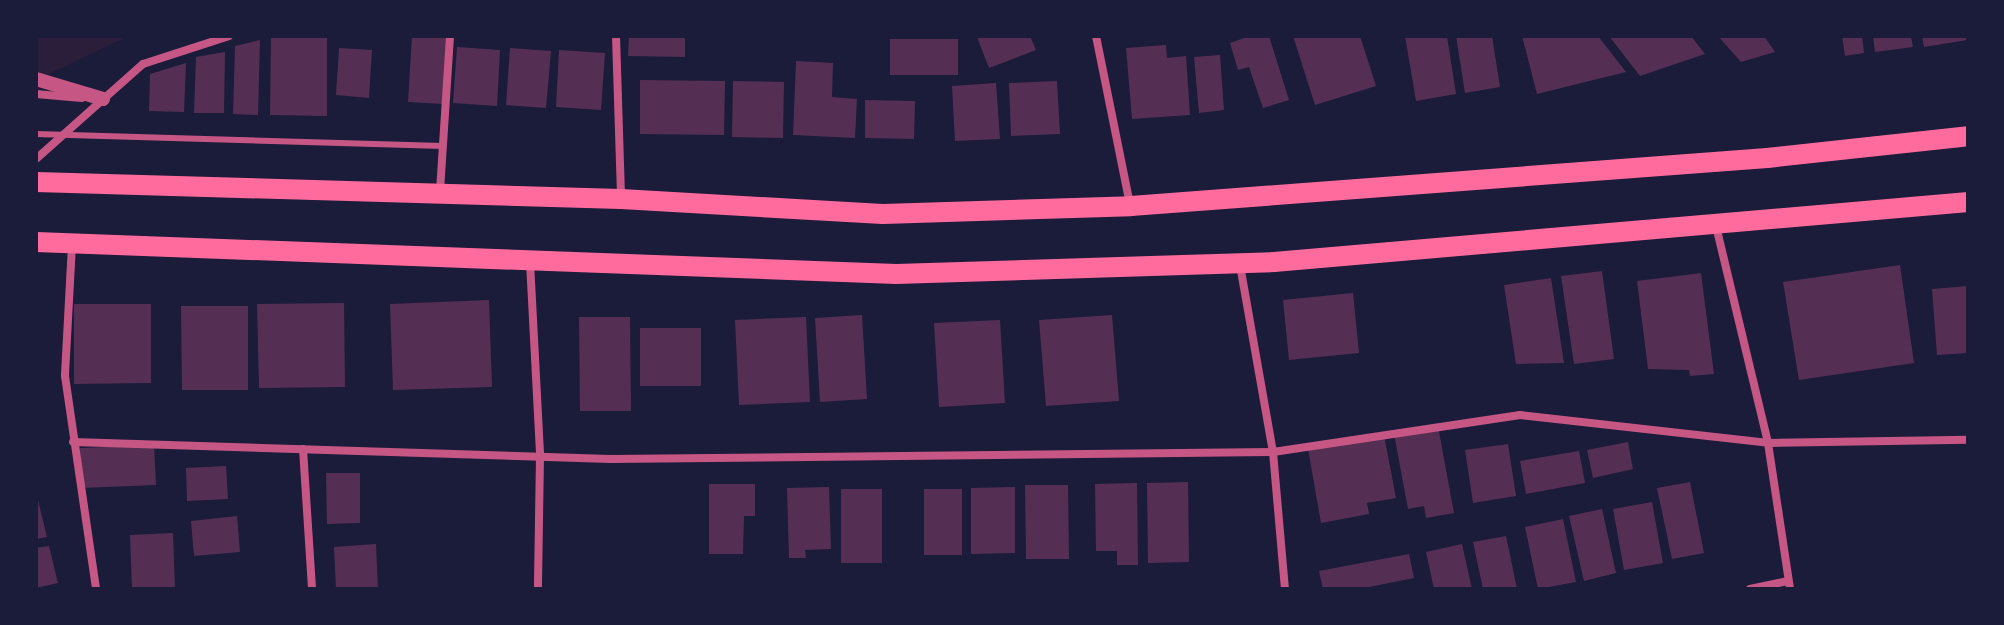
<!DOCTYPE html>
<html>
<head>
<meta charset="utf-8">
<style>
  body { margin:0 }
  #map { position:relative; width:2004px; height:625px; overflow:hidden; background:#1b1b3a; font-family:"Roboto Condensed",sans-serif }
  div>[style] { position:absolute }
  .green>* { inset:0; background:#2a1e3b }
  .building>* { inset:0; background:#542f53 }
  .service>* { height:6px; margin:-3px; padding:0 3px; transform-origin:3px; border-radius:3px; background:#c65784 }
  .minor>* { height:8px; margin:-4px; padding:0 4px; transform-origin:4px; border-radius:4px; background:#c65784 }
  .tertiary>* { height:14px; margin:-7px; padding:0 7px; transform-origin:7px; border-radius:7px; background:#c65784 }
  .primary>* { height:20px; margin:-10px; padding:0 10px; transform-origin:10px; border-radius:10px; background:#ff6b9d }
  span { translate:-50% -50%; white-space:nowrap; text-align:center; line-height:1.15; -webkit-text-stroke:8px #1b1b3a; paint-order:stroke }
  .frame { position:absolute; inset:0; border:38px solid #1b1b3a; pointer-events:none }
</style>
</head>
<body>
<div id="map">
  <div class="green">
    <div style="clip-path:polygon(36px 36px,129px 36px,36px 80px)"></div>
  </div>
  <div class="building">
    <div style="clip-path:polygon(271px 36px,327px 36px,327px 116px,270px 115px)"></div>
    <div style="clip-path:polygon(412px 36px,448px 36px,443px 104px,408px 102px)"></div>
    <div style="clip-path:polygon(629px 36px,685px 36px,685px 57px,628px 56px)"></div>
    <div style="clip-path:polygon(1030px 36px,1036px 50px,989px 68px,977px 37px)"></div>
    <div style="clip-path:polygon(1250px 36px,1269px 36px,1289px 100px,1263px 108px,1249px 67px,1238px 70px,1230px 43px)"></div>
    <div style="clip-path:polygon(1293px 36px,1360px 36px,1376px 86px,1315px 105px)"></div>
    <div style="clip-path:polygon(1405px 36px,1447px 36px,1456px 94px,1416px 101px)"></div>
    <div style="clip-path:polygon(1456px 36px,1492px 36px,1500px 87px,1465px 93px)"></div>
    <div style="clip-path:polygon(1522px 36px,1598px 36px,1626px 72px,1537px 94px)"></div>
    <div style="clip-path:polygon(1609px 36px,1691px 36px,1705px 54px,1640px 76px)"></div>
    <div style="clip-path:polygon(1718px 36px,1764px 36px,1775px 52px,1741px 62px)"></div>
    <div style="clip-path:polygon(1842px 36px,1862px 36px,1864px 53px,1845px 56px)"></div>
    <div style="clip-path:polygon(1873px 36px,1911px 36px,1913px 47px,1875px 52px)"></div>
    <div style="clip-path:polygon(1922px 36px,1966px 36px,1967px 40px,1924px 47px)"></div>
    <div style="clip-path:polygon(890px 39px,958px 39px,958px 75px,890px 75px)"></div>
    <div style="clip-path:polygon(260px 40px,258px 115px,233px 114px,235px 46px)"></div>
    <div style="clip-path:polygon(1166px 45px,1167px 58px,1186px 56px,1190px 115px,1132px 119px,1126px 48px)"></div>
    <div style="clip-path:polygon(457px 47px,500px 50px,497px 106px,453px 103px)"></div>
    <div style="clip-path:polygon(339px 48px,372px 50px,369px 98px,336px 95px)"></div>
    <div style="clip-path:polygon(510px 48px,551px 51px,546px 108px,506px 105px)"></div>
    <div style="clip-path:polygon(559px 50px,605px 53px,601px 110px,556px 107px)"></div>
    <div style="clip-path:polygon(225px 52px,224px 113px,194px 113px,196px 57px)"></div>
    <div style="clip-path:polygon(1220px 55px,1224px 110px,1199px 113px,1194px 57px)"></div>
    <div style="clip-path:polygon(796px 61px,833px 63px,832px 97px,857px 99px,855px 138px,793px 135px)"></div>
    <div style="clip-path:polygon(186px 63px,184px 112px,149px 111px,150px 74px)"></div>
    <div style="clip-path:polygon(640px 80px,725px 81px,724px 135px,640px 134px)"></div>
    <div style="clip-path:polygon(733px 81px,784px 82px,783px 138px,732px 137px)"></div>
    <div style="clip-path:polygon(1057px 81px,1060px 134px,1011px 136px,1009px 83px)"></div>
    <div style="clip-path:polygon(996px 83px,1000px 139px,955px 141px,952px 86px)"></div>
    <div style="clip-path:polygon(865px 100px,915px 101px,914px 139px,865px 138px)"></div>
    <div style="clip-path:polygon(1900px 265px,1914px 363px,1799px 380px,1783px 282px)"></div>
    <div style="clip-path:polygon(1602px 271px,1614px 359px,1574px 364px,1561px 276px)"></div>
    <div style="clip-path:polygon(1701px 273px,1714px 374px,1690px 376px,1689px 370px,1648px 369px,1637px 281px)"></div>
    <div style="clip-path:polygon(1551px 278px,1564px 363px,1516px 364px,1504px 285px)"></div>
    <div style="clip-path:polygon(1968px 286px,1968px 353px,1937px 355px,1932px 289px)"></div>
    <div style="clip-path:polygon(1353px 293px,1359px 353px,1289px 360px,1283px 300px)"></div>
    <div style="clip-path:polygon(489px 300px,492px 387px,393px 390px,390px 304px)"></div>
    <div style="clip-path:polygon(344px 303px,345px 387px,259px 388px,257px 304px)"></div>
    <div style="clip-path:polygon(74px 304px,151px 304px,151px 383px,74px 384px)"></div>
    <div style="clip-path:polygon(181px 306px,248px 306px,248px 390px,182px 390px)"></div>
    <div style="clip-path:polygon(862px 315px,867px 399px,820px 402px,815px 318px)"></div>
    <div style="clip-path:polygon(1112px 315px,1119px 401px,1046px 406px,1039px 320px)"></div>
    <div style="clip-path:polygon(579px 317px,630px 317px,631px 411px,580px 411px)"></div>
    <div style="clip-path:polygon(806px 317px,810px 402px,739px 405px,735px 320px)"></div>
    <div style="clip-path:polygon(1000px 320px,1005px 403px,939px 407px,934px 323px)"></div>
    <div style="clip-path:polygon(640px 328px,701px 328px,701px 386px,640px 386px)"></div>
    <div style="clip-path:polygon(1438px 426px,1454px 513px,1426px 518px,1424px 506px,1408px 509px,1394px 434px)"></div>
    <div style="clip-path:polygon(1384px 435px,1396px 498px,1367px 503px,1369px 514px,1321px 523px,1308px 449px)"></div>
    <div style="clip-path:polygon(1628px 442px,1633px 469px,1593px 478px,1587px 450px)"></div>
    <div style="clip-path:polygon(1508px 444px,1516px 496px,1473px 503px,1465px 450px)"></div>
    <div style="clip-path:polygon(154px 445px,156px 485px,81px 488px,80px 448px)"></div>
    <div style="clip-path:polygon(1579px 451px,1585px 483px,1526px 494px,1520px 461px)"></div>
    <div style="clip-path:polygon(226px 466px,228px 499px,187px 501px,186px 468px)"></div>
    <div style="clip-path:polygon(326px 473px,360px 473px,360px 523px,327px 524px)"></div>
    <div style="clip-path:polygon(1188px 482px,1189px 562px,1148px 563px,1147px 483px)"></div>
    <div style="clip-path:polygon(1690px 482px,1704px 553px,1672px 559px,1657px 488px)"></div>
    <div style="clip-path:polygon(1137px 483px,1138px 565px,1117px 565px,1117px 551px,1096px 551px,1095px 484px)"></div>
    <div style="clip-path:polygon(709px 484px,755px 484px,755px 516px,744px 516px,743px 554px,709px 554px)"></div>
    <div style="clip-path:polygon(1025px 485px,1068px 485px,1069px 559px,1026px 559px)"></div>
    <div style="clip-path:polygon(829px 487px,831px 549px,805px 550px,806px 558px,789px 558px,787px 488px)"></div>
    <div style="clip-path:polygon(1015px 487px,1015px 553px,971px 554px,971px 488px)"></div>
    <div style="clip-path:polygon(841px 489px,882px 489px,882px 563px,841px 563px)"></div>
    <div style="clip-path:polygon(924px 489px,962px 489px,962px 555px,924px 555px)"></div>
    <div style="clip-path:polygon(36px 492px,47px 537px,36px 539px)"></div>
    <div style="clip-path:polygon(1652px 502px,1663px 563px,1624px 570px,1613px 509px)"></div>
    <div style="clip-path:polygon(1602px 509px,1616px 573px,1584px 581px,1569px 516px)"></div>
    <div style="clip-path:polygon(237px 516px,240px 552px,194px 556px,191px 521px)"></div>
    <div style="clip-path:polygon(1563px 519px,1576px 582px,1538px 589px,1525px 527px)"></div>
    <div style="clip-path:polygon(173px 533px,175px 589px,132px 589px,130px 535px)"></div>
    <div style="clip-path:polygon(1506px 536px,1517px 589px,1483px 589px,1473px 542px)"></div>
    <div style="clip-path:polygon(376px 544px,378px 589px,336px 589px,334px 547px)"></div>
    <div style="clip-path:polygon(1462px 544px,1472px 589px,1434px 589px,1426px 552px)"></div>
    <div style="clip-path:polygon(49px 546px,58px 583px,36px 588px,36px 548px)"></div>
    <div style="clip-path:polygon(1409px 554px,1414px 578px,1359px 589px,1323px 589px,1319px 571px)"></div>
  </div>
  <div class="service">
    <div style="left:36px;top:134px;width:407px;rotate:1.7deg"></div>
  </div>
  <div class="minor">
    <div style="left:616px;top:36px;width:163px;rotate:88.2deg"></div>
    <div style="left:1096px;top:36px;width:171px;rotate:78.6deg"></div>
    <div style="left:36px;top:94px;width:46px;rotate:5deg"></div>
    <div style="left:36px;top:159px;width:143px;rotate:-41.6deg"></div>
    <div style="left:143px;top:64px;width:90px;rotate:-18deg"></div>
    <div style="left:440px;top:191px;width:155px;rotate:-86.3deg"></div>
    <div style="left:1716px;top:226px;width:223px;rotate:76.5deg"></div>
    <div style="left:1768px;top:443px;width:148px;rotate:81.4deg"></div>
    <div style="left:72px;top:245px;width:131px;rotate:93.1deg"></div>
    <div style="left:65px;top:376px;width:215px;rotate:81.7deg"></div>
    <div style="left:530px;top:262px;width:194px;rotate:87deg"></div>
    <div style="left:540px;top:456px;width:133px;rotate:90.9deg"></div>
    <div style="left:1240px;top:265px;width:190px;rotate:80deg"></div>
    <div style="left:1273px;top:452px;width:138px;rotate:85deg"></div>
    <div style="left:73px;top:442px;width:537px;rotate:1.81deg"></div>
    <div style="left:610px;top:459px;width:663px;rotate:-0.6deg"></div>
    <div style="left:1273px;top:452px;width:250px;rotate:-8.5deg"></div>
    <div style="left:1520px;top:415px;width:250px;rotate:6.4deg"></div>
    <div style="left:1768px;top:443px;width:200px;rotate:-0.9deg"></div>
    <div style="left:303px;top:449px;width:140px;rotate:86.3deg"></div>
    <div style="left:1750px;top:589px;width:39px;rotate:-12deg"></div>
  </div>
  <div class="tertiary">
    <div style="left:36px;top:79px;width:70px;rotate:16.6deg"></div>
  </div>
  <div class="primary">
    <div style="left:36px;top:182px;width:585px;rotate:1.66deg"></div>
    <div style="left:621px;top:199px;width:262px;rotate:3.3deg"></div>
    <div style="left:883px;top:214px;width:248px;rotate:-1.8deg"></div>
    <div style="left:1131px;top:206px;width:638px;rotate:-4.32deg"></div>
    <div style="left:1767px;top:158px;width:202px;rotate:-6.2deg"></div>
    <div style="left:36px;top:242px;width:861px;rotate:2.13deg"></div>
    <div style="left:896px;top:274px;width:378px;rotate:-1.8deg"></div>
    <div style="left:1274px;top:262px;width:697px;rotate:-4.94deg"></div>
  </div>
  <div class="frame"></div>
</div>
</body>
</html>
